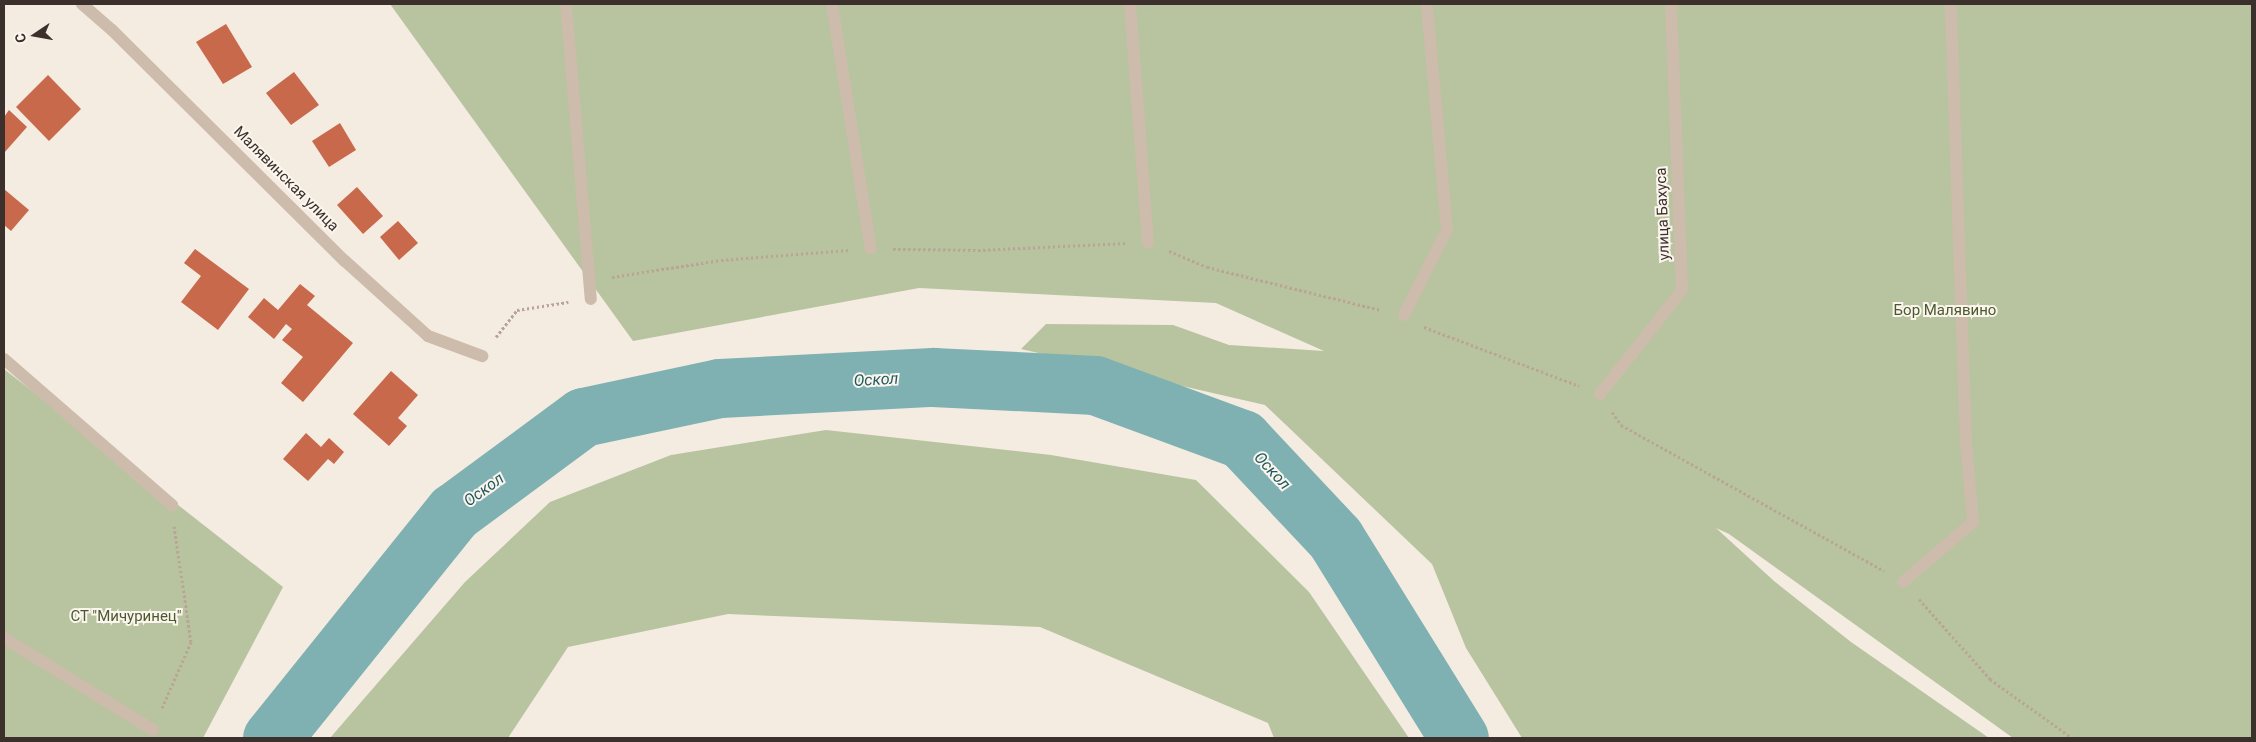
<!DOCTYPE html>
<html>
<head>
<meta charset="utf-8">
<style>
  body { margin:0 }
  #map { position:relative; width:2256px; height:742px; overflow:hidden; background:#f4ebe1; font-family:Roboto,sans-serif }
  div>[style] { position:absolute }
  .green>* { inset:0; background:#b8c4a0 }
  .river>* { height:59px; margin:-29.5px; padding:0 29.5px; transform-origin:29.5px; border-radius:29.5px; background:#7fb0b2 }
  .building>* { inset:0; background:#c8694b }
  .path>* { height:3px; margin-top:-1.5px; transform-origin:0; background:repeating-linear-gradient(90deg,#b9a596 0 2.5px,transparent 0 5px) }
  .minor>* { height:12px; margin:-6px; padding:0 6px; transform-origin:6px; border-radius:6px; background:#cdbbac }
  span { translate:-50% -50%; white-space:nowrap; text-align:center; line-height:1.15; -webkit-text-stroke:4px #fbf5ee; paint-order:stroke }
  .street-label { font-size:15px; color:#3b302b }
  .park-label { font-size:15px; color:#4a5a2e }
  .water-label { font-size:16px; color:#1f5a5e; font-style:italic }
  .frame { position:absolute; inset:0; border:5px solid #3b302b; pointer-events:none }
  .north { position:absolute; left:10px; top:10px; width:50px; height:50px; -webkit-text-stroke:4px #fbf5ee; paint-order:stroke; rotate:258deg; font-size:14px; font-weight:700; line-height:20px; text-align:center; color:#3b302b }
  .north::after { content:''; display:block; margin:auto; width:18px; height:22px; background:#3b302b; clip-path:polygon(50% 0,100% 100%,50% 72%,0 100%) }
</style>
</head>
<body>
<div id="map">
  <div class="green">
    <div style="clip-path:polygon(390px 4px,2252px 4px,2252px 738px,2013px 738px,1729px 534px,1716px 528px,1774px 581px,1851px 642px,1989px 738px,1522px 738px,1466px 648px,1432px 564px,1265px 405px,1021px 349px,1046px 324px,1173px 325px,1229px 345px,1324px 351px,1216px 303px,919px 288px,633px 341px)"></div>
    <div style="clip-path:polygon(4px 369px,283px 587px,203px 738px,4px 738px)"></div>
    <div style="clip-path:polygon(826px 430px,1051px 455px,1196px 480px,1309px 592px,1409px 738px,1274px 738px,1268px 723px,1040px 627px,728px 614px,568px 647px,508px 738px,330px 738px,465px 582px,550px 502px,671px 455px)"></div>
  </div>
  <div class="river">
    <div style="left:272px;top:738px;width:290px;rotate:-51.2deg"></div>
    <div style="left:454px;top:512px;width:160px;rotate:-36.4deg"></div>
    <div style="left:583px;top:417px;width:140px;rotate:-12deg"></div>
    <div style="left:720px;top:388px;width:213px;rotate:-3deg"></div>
    <div style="left:933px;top:377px;width:162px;rotate:2.8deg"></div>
    <div style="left:1095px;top:385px;width:157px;rotate:20.2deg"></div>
    <div style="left:1242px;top:439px;width:136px;rotate:46.8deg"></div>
    <div style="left:1335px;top:538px;width:235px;rotate:58.2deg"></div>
  </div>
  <div class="building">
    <div style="clip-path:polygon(226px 24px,252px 67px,223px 84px,196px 42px)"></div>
    <div style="clip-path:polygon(294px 72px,319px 105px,291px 125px,266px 93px)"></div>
    <div style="clip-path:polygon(48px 75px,81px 109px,49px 141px,16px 107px)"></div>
    <div style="clip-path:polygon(9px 110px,27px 127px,4px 153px,4px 117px)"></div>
    <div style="clip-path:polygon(340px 123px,356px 150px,329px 167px,312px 141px)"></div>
    <div style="clip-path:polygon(357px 187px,383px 216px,363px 234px,337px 205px)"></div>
    <div style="clip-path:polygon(4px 189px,29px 210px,11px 231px,4px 225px)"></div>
    <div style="clip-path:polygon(398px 221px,418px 243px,399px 260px,380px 237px)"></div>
    <div style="clip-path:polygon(195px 249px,249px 289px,218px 330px,181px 302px,201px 276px,184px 263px)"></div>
    <div style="clip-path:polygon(300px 284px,315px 296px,307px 305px,353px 343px,303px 402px,281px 383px,303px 357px,282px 340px,292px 329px,286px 324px,274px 339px,248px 317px,264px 298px,278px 310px)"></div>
    <div style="clip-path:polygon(391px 371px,418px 395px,398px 418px,407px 426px,389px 446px,353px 414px)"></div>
    <div style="clip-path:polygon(306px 433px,321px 447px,329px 438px,344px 452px,334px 464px,328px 459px,308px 481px,283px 459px)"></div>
  </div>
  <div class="path">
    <div style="left:893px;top:249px;width:85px;rotate:0.7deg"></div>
    <div style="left:978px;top:250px;width:149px;rotate:-2.7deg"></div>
    <div style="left:1169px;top:251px;width:41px;rotate:22.8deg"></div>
    <div style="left:1207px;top:267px;width:179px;rotate:13.9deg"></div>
    <div style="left:612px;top:277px;width:110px;rotate:-8.9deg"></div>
    <div style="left:721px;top:260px;width:128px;rotate:-4.5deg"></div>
    <div style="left:1424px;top:327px;width:166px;rotate:20.8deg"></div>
    <div style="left:496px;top:337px;width:34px;rotate:-52deg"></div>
    <div style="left:517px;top:310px;width:52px;rotate:-8.9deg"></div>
    <div style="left:1612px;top:412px;width:16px;rotate:55deg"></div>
    <div style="left:1621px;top:425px;width:301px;rotate:29deg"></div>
    <div style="left:1919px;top:599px;width:107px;rotate:48.4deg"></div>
    <div style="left:1990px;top:679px;width:101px;rotate:35.7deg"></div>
    <div style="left:162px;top:708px;width:72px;rotate:-66.3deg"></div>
    <div style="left:191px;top:642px;width:117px;rotate:-98.3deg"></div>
  </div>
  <div class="minor">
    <div style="left:82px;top:4px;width:40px;rotate:41deg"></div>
    <div style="left:112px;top:30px;width:328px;rotate:44.8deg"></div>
    <div style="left:345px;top:261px;width:112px;rotate:42.1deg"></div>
    <div style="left:428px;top:336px;width:58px;rotate:20.3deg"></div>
    <div style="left:566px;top:4px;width:296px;rotate:85.2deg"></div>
    <div style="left:832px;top:4px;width:248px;rotate:81deg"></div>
    <div style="left:1130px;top:4px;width:239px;rotate:85.7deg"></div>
    <div style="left:1404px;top:315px;width:95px;rotate:-63.2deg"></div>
    <div style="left:1447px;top:230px;width:227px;rotate:-95.1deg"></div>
    <div style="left:4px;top:359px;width:223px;rotate:41deg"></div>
    <div style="left:1600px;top:394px;width:132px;rotate:-51.7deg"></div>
    <div style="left:1682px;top:290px;width:286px;rotate:-92.2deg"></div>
    <div style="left:1903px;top:582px;width:92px;rotate:-40.6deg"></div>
    <div style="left:1973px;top:522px;width:79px;rotate:-95.1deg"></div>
    <div style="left:1966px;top:443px;width:439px;rotate:-92deg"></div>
    <div style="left:4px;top:638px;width:175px;rotate:31.7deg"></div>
  </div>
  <div class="street-label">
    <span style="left:286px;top:179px;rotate:45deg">Малявинская улица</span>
    <span style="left:1663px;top:214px;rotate:-92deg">улица Бахуса</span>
  </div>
  <div class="park-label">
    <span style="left:1945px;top:311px">Бор Малявино</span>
    <span style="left:126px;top:617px">СТ "Мичуринец"</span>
  </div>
  <div class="water-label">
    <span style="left:876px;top:380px;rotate:-3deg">Оскол</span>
    <span style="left:1272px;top:471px;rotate:47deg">Оскол</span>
    <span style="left:484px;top:490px;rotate:-36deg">Оскол</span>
  </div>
  <div class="frame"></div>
  <div class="north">С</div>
</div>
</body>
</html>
